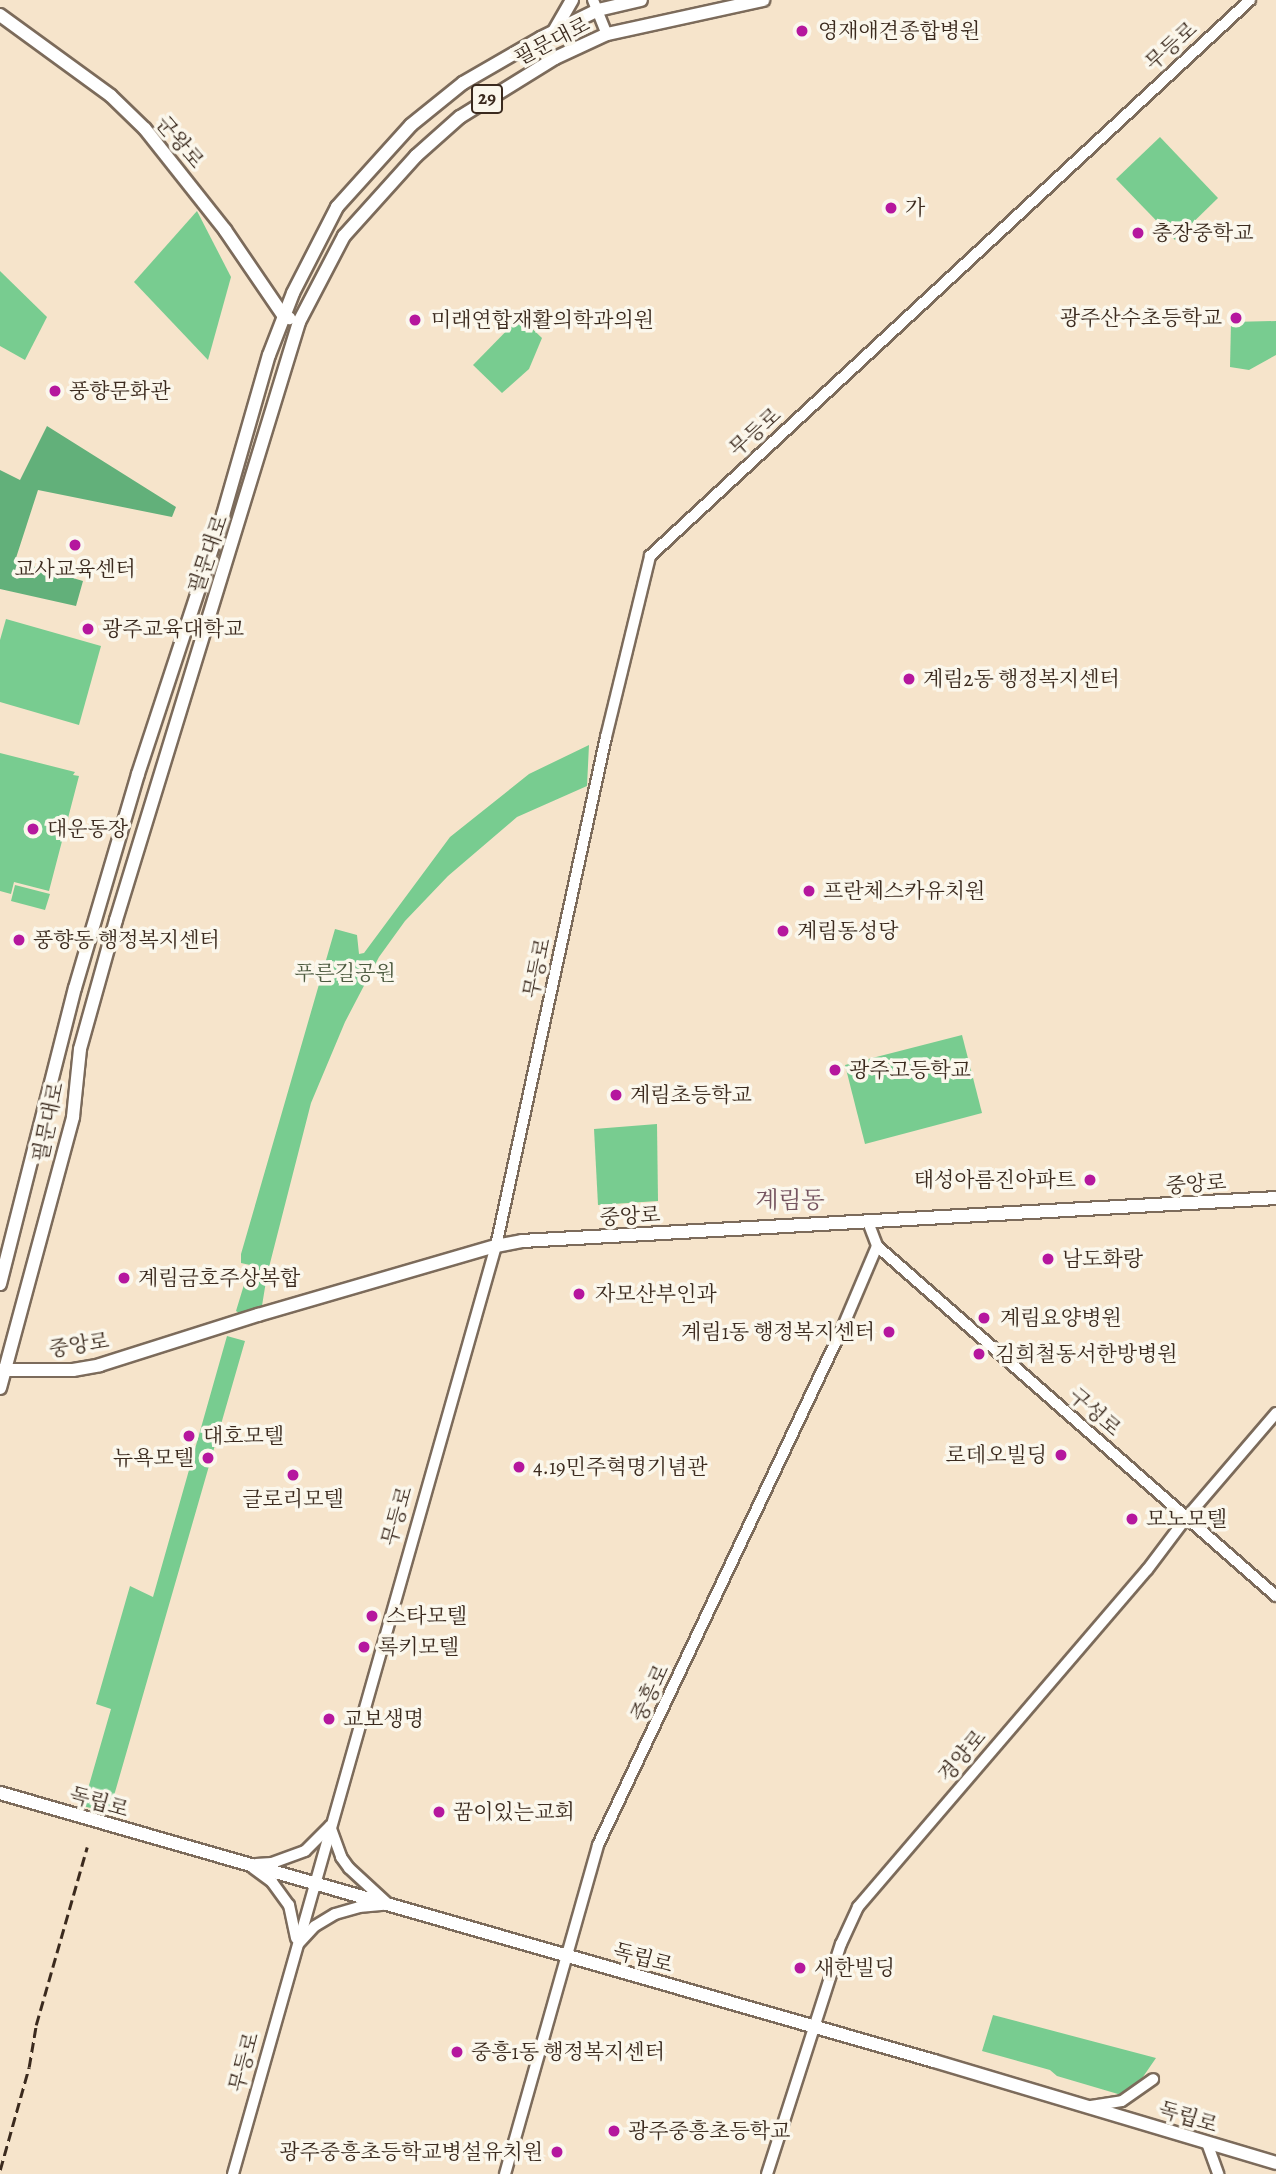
<!DOCTYPE html>
<html>
<head>
<meta charset="utf-8">
<style>
  body { margin:0 }
  #map { position:relative; width:1276px; height:2174px; overflow:hidden; background:#f6e4cb; font-family:Alegreya,"Noto Serif KR",serif }
  div>[style] { position:absolute }
  .green>* { inset:0; background:#78cc90 }
  .forest>* { inset:0; background:#62b07a }
  .roads { filter:drop-shadow(2px 0 #7c6b5b) drop-shadow(-2px 0 #7c6b5b) drop-shadow(0 2px #7c6b5b) drop-shadow(0 -2px #7c6b5b) }
  .minor>* { height:10px; margin:-5px; padding:0 5px; transform-origin:5px; border-radius:5px; background:#fff }
  .major>* { height:12px; margin:-6px; padding:0 6px; transform-origin:6px; border-radius:6px; background:#fff }
  .rail>* { height:2.5px; margin-top:-1.25px; transform-origin:0; background:repeating-linear-gradient(90deg,#3b2a1e 0 10px,transparent 0 15px) }
  .dots>* { width:19px; height:19px; translate:-50% -50%; box-sizing:border-box; border:4px solid #fbf7ec; border-radius:50% }
  span { translate:-50% -50%; white-space:nowrap; text-align:center; line-height:1.15; -webkit-text-stroke:7px #fbf7ec; paint-order:stroke }
  .shield-label span { padding:2px 5px; background:#fbf7ec; border:2px solid; border-radius:5px; -webkit-text-stroke-width:0 }
  .shield-label { font-size:19px; color:#3b2a1e; font-weight:700 }
  .poi-label { font-size:21px; color:#3b2a1e }
  .left { translate:0 -50%; text-align:left }
  .right { translate:-100% -50%; text-align:right }
  .street-label { font-size:21px; color:#3b2a1e }
  .park-label { font-size:21px; color:#4d5b40 }
  .quarter-label { font-size:24px; color:#75545f }
</style>
</head>
<body>
<div id="map">
  <div class="green">
    <div style="clip-path:polygon(1160px 137px,1218px 198px,1175px 240px,1116px 179px)"></div>
    <div style="clip-path:polygon(197px 211px,231px 277px,208px 360px,134px 282px)"></div>
    <div style="clip-path:polygon(0 271px,47px 317px,25px 360px,0 346px)"></div>
    <div style="clip-path:polygon(520px 317px,542px 338px,529px 369px,502px 393px,473px 365px)"></div>
    <div style="clip-path:polygon(1276px 321px,1276px 355px,1249px 370px,1230px 367px,1231px 322px)"></div>
    <div style="clip-path:polygon(6px 619px,101px 646px,79px 725px,0 702px,0 640px)"></div>
    <div style="clip-path:polygon(589px 745px,587px 786px,517px 817px,448px 876px,405px 921px,379px 957px,345px 1022px,311px 1103px,267px 1275px,261px 1312px,242px 1315px,236px 1311px,250px 1265px,241px 1263px,241px 1254px,335px 929px,357px 935px,359px 954px,364px 953px,450px 837px,529px 774px)"></div>
    <div style="clip-path:polygon(0 753px,75px 772px,73px 775px,79px 776px,49px 891px,14px 882px,11px 894px,0 891px)"></div>
    <div style="clip-path:polygon(15px 885px,50px 894px,45px 910px,11px 901px)"></div>
    <div style="clip-path:polygon(962px 1035px,982px 1113px,865px 1144px,845px 1065px)"></div>
    <div style="clip-path:polygon(657px 1124px,658px 1201px,598px 1205px,594px 1129px)"></div>
    <div style="clip-path:polygon(227px 1336px,245px 1341px,109px 1813px,83px 1806px,111px 1709px,96px 1704px,130px 1586px,153px 1597px)"></div>
    <div style="clip-path:polygon(993px 2015px,1156px 2058px,1136px 2087px,1125px 2094px,1118px 2094px,1057px 2076px,1050px 2070px,982px 2051px)"></div>
  </div>
  <div class="forest">
    <div style="clip-path:polygon(47px 426px,176px 507px,172px 517px,38px 490px,15px 561px,83px 581px,76px 606px,0 589px,0 470px,20px 480px)"></div>
  </div>
  <div class="roads">
    <div class="minor">
      <div style="left:593px;top:0;width:37px;rotate:68deg"></div>
      <div style="left:868px;top:1222px;width:26px;rotate:69deg"></div>
      <div style="left:877px;top:1246px;width:531px;rotate:41.26deg"></div>
      <div style="left:256px;top:1864px;width:16px;rotate:-4deg"></div>
      <div style="left:272px;top:1863px;width:35px;rotate:-20deg"></div>
      <div style="left:305px;top:1851px;width:35px;rotate:-45deg"></div>
      <div style="left:330px;top:1826px;width:33px;rotate:70deg"></div>
      <div style="left:341px;top:1857px;width:14px;rotate:54deg"></div>
      <div style="left:349px;top:1868px;width:52px;rotate:42.6deg"></div>
      <div style="left:253px;top:1868px;width:24px;rotate:36deg"></div>
      <div style="left:272px;top:1882px;width:29px;rotate:54deg"></div>
      <div style="left:289px;top:1905px;width:34px;rotate:78deg"></div>
      <div style="left:299px;top:1943px;width:23px;rotate:-47deg"></div>
      <div style="left:315px;top:1926px;width:23px;rotate:-31deg"></div>
      <div style="left:335px;top:1914px;width:25px;rotate:-16deg"></div>
      <div style="left:359px;top:1907px;width:25px;rotate:-5deg"></div>
      <div style="left:1091px;top:2106px;width:31px;rotate:-9deg"></div>
      <div style="left:1122px;top:2101px;width:38px;rotate:-35deg"></div>
      <div style="left:1207px;top:2143px;width:33px;rotate:70deg"></div>
      <div style="left:233px;top:2174px;width:965px;rotate:-74.18deg"></div>
      <div style="left:496px;top:1246px;width:521px;rotate:-77.81deg"></div>
      <div style="left:606px;top:737px;width:186px;rotate:-76.3deg"></div>
      <div style="left:650px;top:556px;width:818px;rotate:-42.82deg"></div>
      <div style="left:505px;top:2174px;width:342px;rotate:-74.2deg"></div>
      <div style="left:598px;top:1845px;width:569px;rotate:-64.7deg"></div>
      <div style="left:841px;top:1331px;width:92px;rotate:-67deg"></div>
      <div style="left:767px;top:2174px;width:242px;rotate:-72.2deg"></div>
      <div style="left:841px;top:1944px;width:41px;rotate:-65.3deg"></div>
      <div style="left:858px;top:1907px;width:444px;rotate:-49.4deg"></div>
      <div style="left:1147px;top:1570px;width:66px;rotate:-53deg"></div>
      <div style="left:1187px;top:1517px;width:137px;rotate:-49.4deg"></div>
    </div>
    <div class="major">
      <div style="left:0;top:15px;width:137px;rotate:36.1deg"></div>
      <div style="left:111px;top:96px;width:47px;rotate:44.1deg"></div>
      <div style="left:145px;top:129px;width:129px;rotate:51.6deg"></div>
      <div style="left:225px;top:230px;width:103px;rotate:55.7deg"></div>
      <div style="left:283px;top:315px;width:7px;rotate:27deg"></div>
      <div style="left:553px;top:33px;width:38px;rotate:-60deg"></div>
      <div style="left:0;top:1284px;width:305px;rotate:-75.8deg"></div>
      <div style="left:75px;top:988px;width:223px;rotate:-73.6deg"></div>
      <div style="left:138px;top:774px;width:273px;rotate:-71.8deg"></div>
      <div style="left:223px;top:515px;width:166px;rotate:-74deg"></div>
      <div style="left:269px;top:355px;width:66px;rotate:-68.8deg"></div>
      <div style="left:293px;top:293px;width:97px;rotate:-62.9deg"></div>
      <div style="left:337px;top:207px;width:110px;rotate:-47.9deg"></div>
      <div style="left:411px;top:125px;width:67px;rotate:-38.9deg"></div>
      <div style="left:463px;top:83px;width:90px;rotate:-30deg"></div>
      <div style="left:541px;top:38px;width:64px;rotate:-26.2deg"></div>
      <div style="left:598px;top:10px;width:44px;rotate:-13.1deg"></div>
      <div style="left:0;top:1370px;width:73px"></div>
      <div style="left:73px;top:1370px;width:27px;rotate:-10deg"></div>
      <div style="left:100px;top:1365px;width:166px;rotate:-17.6deg"></div>
      <div style="left:258px;top:1315px;width:248px;rotate:-16.2deg"></div>
      <div style="left:496px;top:1246px;width:26px;rotate:-11deg"></div>
      <div style="left:522px;top:1241px;width:755px;rotate:-3.26deg"></div>
      <div style="left:0;top:1388px;width:281px;rotate:-74.9deg"></div>
      <div style="left:73px;top:1117px;width:68px;rotate:-84.1deg"></div>
      <div style="left:80px;top:1049px;width:134px;rotate:-74.4deg"></div>
      <div style="left:116px;top:920px;width:625px;rotate:-72.98deg"></div>
      <div style="left:299px;top:322px;width:97px;rotate:-62.4deg"></div>
      <div style="left:344px;top:236px;width:108px;rotate:-48deg"></div>
      <div style="left:416px;top:156px;width:59px;rotate:-41.6deg"></div>
      <div style="left:460px;top:117px;width:112px;rotate:-31.8deg"></div>
      <div style="left:555px;top:58px;width:57px;rotate:-24.8deg"></div>
      <div style="left:607px;top:34px;width:160px;rotate:-12.3deg"></div>
      <div style="left:0;top:1793px;width:972px;rotate:16.01deg"></div>
      <div style="left:934px;top:2061px;width:357px;rotate:16.6deg"></div>
    </div>
  </div>
  <div class="rail">
    <div style="left:0;top:2170px;width:107px;rotate:-74.3deg"></div>
    <div style="left:29px;top:2067px;width:43px;rotate:-80.5deg"></div>
    <div style="left:36px;top:2025px;width:185px;rotate:-74deg"></div>
  </div>
  <div class="dots">
    <div style="left:802px;top:31px;background:#b5179e"></div>
    <div style="left:891px;top:208px;background:#b5179e"></div>
    <div style="left:1138px;top:233px;background:#b5179e"></div>
    <div style="left:1236px;top:318px;background:#b5179e"></div>
    <div style="left:415px;top:320px;background:#b5179e"></div>
    <div style="left:55px;top:391px;background:#b5179e"></div>
    <div style="left:75px;top:545px;background:#b5179e"></div>
    <div style="left:88px;top:629px;background:#b5179e"></div>
    <div style="left:909px;top:679px;background:#b5179e"></div>
    <div style="left:33px;top:829px;background:#b5179e"></div>
    <div style="left:809px;top:891px;background:#b5179e"></div>
    <div style="left:783px;top:931px;background:#b5179e"></div>
    <div style="left:19px;top:940px;background:#b5179e"></div>
    <div style="left:835px;top:1070px;background:#b5179e"></div>
    <div style="left:616px;top:1095px;background:#b5179e"></div>
    <div style="left:1090px;top:1180px;background:#b5179e"></div>
    <div style="left:1048px;top:1259px;background:#b5179e"></div>
    <div style="left:124px;top:1278px;background:#b5179e"></div>
    <div style="left:579px;top:1294px;background:#b5179e"></div>
    <div style="left:984px;top:1318px;background:#b5179e"></div>
    <div style="left:889px;top:1332px;background:#b5179e"></div>
    <div style="left:979px;top:1354px;background:#b5179e"></div>
    <div style="left:189px;top:1436px;background:#b5179e"></div>
    <div style="left:1061px;top:1455px;background:#b5179e"></div>
    <div style="left:208px;top:1458px;background:#b5179e"></div>
    <div style="left:519px;top:1467px;background:#b5179e"></div>
    <div style="left:293px;top:1475px;background:#b5179e"></div>
    <div style="left:1132px;top:1519px;background:#b5179e"></div>
    <div style="left:372px;top:1616px;background:#b5179e"></div>
    <div style="left:364px;top:1647px;background:#b5179e"></div>
    <div style="left:329px;top:1719px;background:#b5179e"></div>
    <div style="left:439px;top:1812px;background:#b5179e"></div>
    <div style="left:800px;top:1968px;background:#b5179e"></div>
    <div style="left:457px;top:2052px;background:#b5179e"></div>
    <div style="left:614px;top:2131px;background:#b5179e"></div>
    <div style="left:557px;top:2152px;background:#b5179e"></div>
  </div>
  <div class="shield-label">
    <span style="left:487px;top:99px">29</span>
  </div>
  <div class="poi-label">
    <span class="left" style="left:818px;top:31px">영재애견종합병원</span>
    <span class="left" style="left:905px;top:208px">가</span>
    <span class="left" style="left:1152px;top:233px">충장중학교</span>
    <span class="right" style="left:1222px;top:318px">광주산수초등학교</span>
    <span class="left" style="left:431px;top:320px">미래연합재활의학과의원</span>
    <span class="left" style="left:69px;top:391px">풍향문화관</span>
    <span style="left:75px;top:569px">교사교육센터</span>
    <span class="left" style="left:102px;top:629px">광주교육대학교</span>
    <span class="left" style="left:923px;top:679px">계림2동 행정복지센터</span>
    <span class="left" style="left:47px;top:829px">대운동장</span>
    <span class="left" style="left:823px;top:891px">프란체스카유치원</span>
    <span class="left" style="left:797px;top:931px">계림동성당</span>
    <span class="left" style="left:33px;top:940px">풍향동 행정복지센터</span>
    <span class="left" style="left:849px;top:1070px">광주고등학교</span>
    <span class="left" style="left:630px;top:1095px">계림초등학교</span>
    <span class="right" style="left:1076px;top:1180px">태성아름진아파트</span>
    <span class="left" style="left:1062px;top:1259px">남도화랑</span>
    <span class="left" style="left:138px;top:1278px">계림금호주상복합</span>
    <span class="left" style="left:595px;top:1294px">자모산부인과</span>
    <span class="left" style="left:1000px;top:1318px">계림요양병원</span>
    <span class="right" style="left:875px;top:1332px">계림1동 행정복지센터</span>
    <span class="left" style="left:995px;top:1354px">김희철동서한방병원</span>
    <span class="left" style="left:203px;top:1436px">대호모텔</span>
    <span class="right" style="left:1047px;top:1455px">로데오빌딩</span>
    <span class="right" style="left:194px;top:1458px">뉴욕모텔</span>
    <span class="left" style="left:533px;top:1467px">4.19민주혁명기념관</span>
    <span style="left:293px;top:1499px">글로리모텔</span>
    <span class="left" style="left:1146px;top:1519px">모노모텔</span>
    <span class="left" style="left:386px;top:1616px">스타모텔</span>
    <span class="left" style="left:378px;top:1647px">록키모텔</span>
    <span class="left" style="left:343px;top:1719px">교보생명</span>
    <span class="left" style="left:453px;top:1812px">꿈이있는교회</span>
    <span class="left" style="left:814px;top:1968px">새한빌딩</span>
    <span class="left" style="left:471px;top:2052px">중흥1동 행정복지센터</span>
    <span class="left" style="left:628px;top:2131px">광주중흥초등학교</span>
    <span class="right" style="left:543px;top:2152px">광주중흥초등학교병설유치원</span>
  </div>
  <div class="street-label">
    <span style="left:552px;top:41px;rotate:-27deg">필문대로</span>
    <span style="left:1171px;top:46px;rotate:-42deg">무등로</span>
    <span style="left:180px;top:142px;rotate:50deg">군왕로</span>
    <span style="left:755px;top:432px;rotate:-42deg">무등로</span>
    <span style="left:208px;top:554px;rotate:-71deg">필문대로</span>
    <span style="left:537px;top:968px;rotate:-78deg">무등로</span>
    <span style="left:48px;top:1122px;rotate:-78deg">필문대로</span>
    <span style="left:1196px;top:1184px;rotate:-4deg">중앙로</span>
    <span style="left:630px;top:1216px;rotate:-3deg">중앙로</span>
    <span style="left:79px;top:1345px;rotate:-9deg">중앙로</span>
    <span style="left:1095px;top:1412px;rotate:41deg">구성로</span>
    <span style="left:397px;top:1516px;rotate:-74deg">무등로</span>
    <span style="left:650px;top:1693px;rotate:-65deg">중흥로</span>
    <span style="left:962px;top:1756px;rotate:-50deg">경양로</span>
    <span style="left:99px;top:1802px;rotate:16deg">독립로</span>
    <span style="left:643px;top:1958px;rotate:15deg">독립로</span>
    <span style="left:244px;top:2062px;rotate:-75deg">무등로</span>
    <span style="left:1188px;top:2117px;rotate:17deg">독립로</span>
  </div>
  <div class="park-label">
    <span style="left:345px;top:973px">푸른길공원</span>
  </div>
  <div class="quarter-label">
    <span style="left:790px;top:1201px">계림동</span>
  </div>
</div>
</body>
</html>
